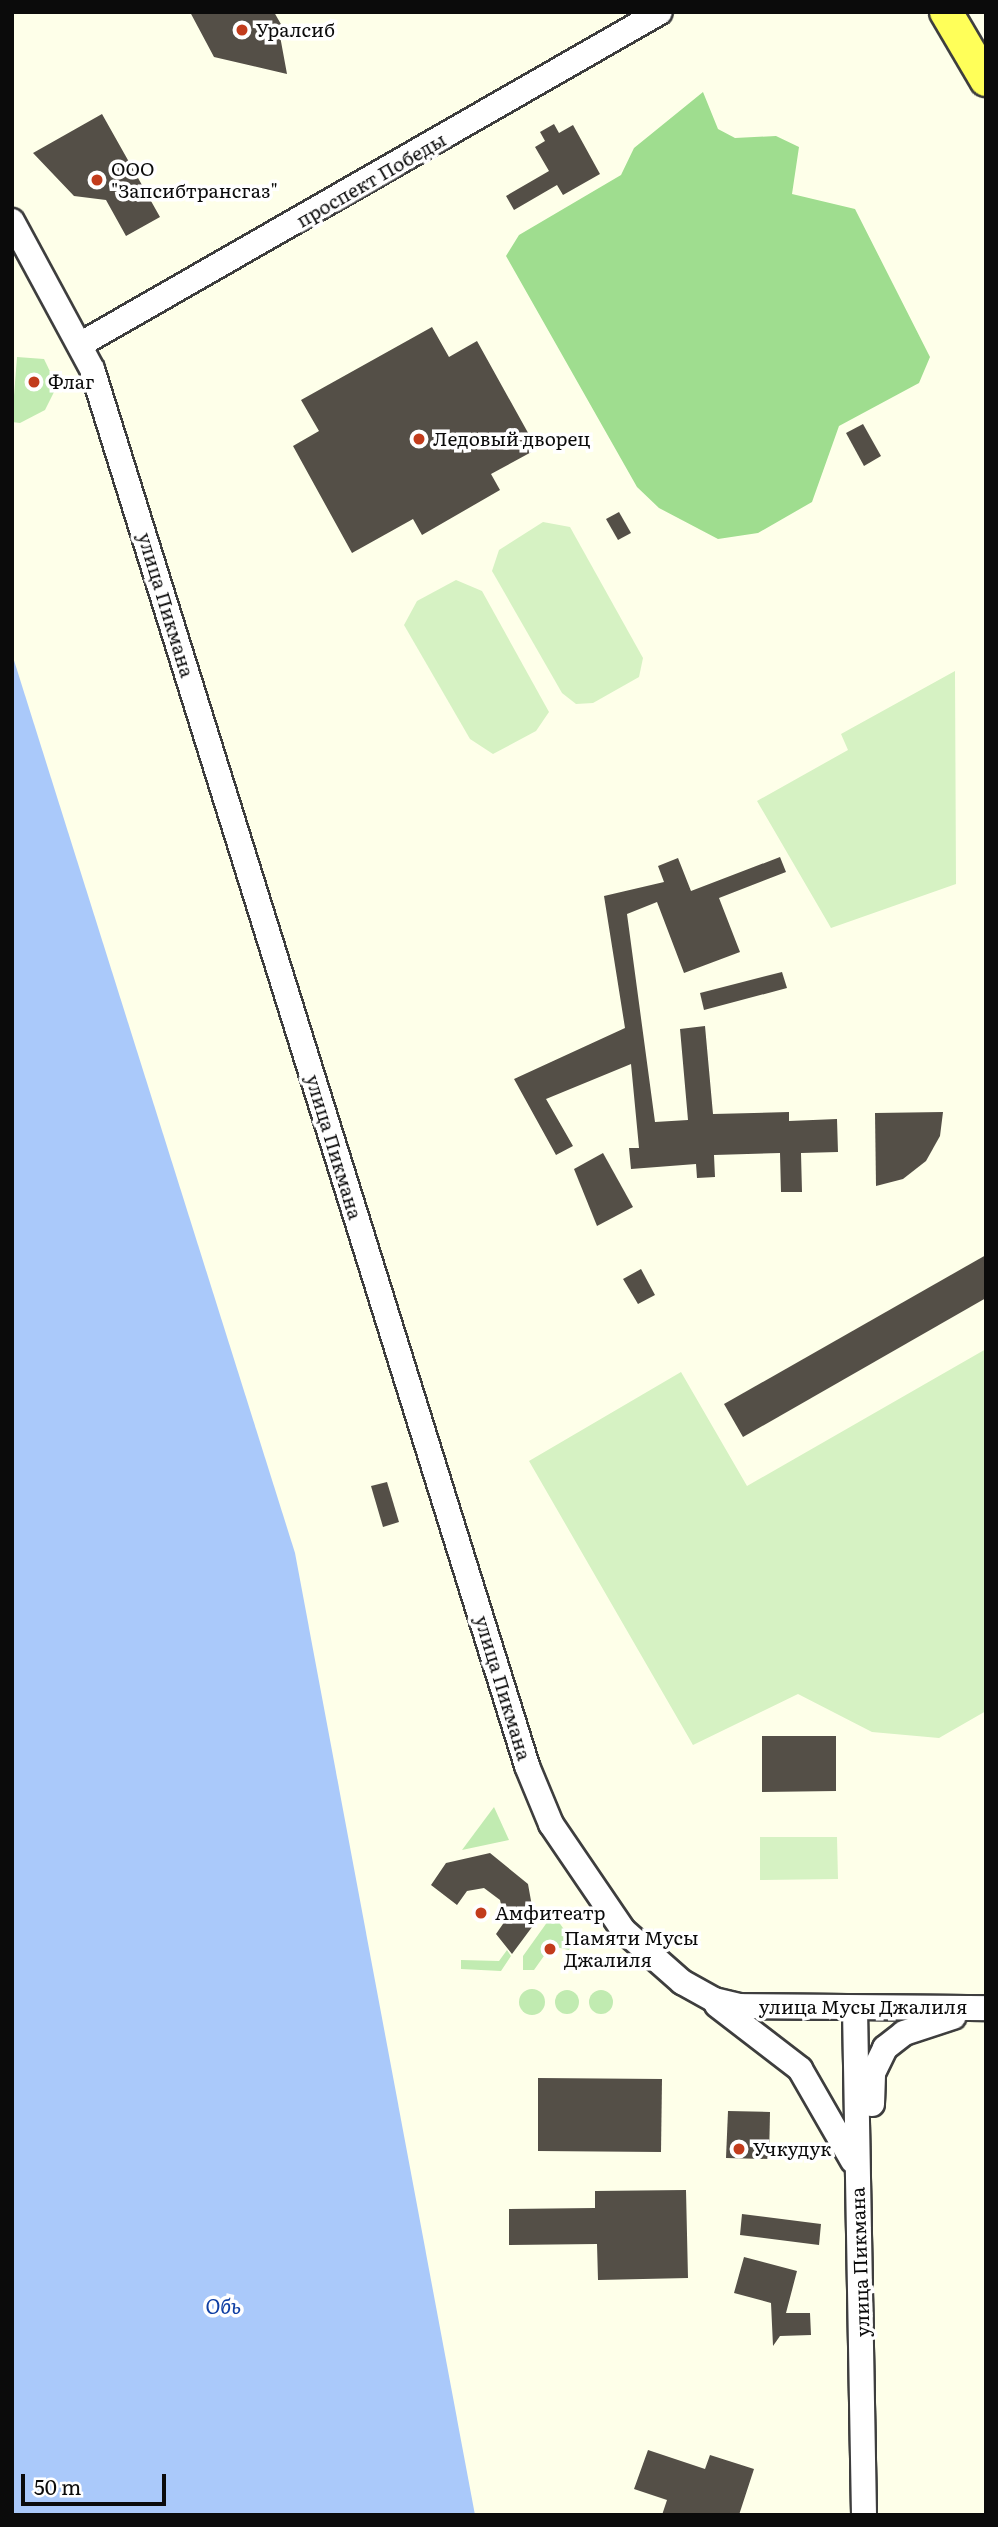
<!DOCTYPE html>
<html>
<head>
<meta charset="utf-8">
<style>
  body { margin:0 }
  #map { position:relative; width:998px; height:2527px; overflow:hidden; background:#feffe9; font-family:Literata,serif }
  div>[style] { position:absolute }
  .green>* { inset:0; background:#c1ebb1 }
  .round { border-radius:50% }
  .forest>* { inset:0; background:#9fdd8f }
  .pitch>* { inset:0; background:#d6f2c3 }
  .water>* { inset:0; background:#aac9fa }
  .building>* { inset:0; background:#544f47 }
  .roads { filter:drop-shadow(2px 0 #3e3e3e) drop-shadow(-2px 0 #3e3e3e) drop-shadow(0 2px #3e3e3e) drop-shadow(0 -2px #3e3e3e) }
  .minor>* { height:24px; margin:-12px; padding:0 12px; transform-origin:12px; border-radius:12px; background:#fff }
  .major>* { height:32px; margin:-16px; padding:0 16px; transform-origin:16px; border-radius:16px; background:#ffff59 }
  .dots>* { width:19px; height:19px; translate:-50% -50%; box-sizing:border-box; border:4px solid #fff; border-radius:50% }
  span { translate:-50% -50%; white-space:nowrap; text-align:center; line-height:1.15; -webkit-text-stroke:7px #fff; paint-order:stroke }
  .poi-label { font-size:19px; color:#0b0b0b }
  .left { translate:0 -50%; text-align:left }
  .street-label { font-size:19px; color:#0b0b0b }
  .water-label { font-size:21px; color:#0e3ea3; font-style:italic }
  .frame { position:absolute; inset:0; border:14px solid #0b0b0b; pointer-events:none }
  .scale { position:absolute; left:21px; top:2474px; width:145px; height:32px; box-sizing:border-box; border:4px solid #0b0b0b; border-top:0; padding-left:9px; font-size:21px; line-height:24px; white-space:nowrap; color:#0b0b0b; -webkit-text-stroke:5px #fff; paint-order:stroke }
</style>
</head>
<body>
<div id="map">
  <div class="green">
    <div style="clip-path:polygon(17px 357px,44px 359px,57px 386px,45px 410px,20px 423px,12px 422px)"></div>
    <div style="clip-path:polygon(494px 1807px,509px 1840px,462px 1850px)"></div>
    <div style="clip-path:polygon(553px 1914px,573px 1942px,569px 1950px,551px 1946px,534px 1970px,523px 1970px,523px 1956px)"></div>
    <div style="clip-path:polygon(507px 1950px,511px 1956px,501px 1971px,461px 1969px,461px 1960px,499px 1961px)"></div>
    <div class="round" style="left:519px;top:1989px;width:26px;height:26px"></div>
    <div class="round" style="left:555px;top:1990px;width:24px;height:24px"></div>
    <div class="round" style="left:589px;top:1990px;width:24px;height:24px"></div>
  </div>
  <div class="forest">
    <div style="clip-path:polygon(703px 92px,718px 129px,735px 138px,776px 136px,799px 147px,792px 194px,855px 209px,930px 357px,919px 383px,839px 426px,812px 502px,758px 533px,718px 539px,659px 508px,637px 487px,506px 256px,519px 235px,621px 175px,634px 148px)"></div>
  </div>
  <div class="pitch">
    <div style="clip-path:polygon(543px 522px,570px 527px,643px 658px,639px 677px,593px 703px,576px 704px,562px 693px,492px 571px,499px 550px)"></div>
    <div style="clip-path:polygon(456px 580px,482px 591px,549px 712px,536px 731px,493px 754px,470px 739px,404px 625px,417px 601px)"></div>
    <div style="clip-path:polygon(955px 671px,956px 884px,831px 928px,757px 801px,848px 750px,841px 734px)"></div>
    <div style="clip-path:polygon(986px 1349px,986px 1711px,939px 1738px,872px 1732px,798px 1694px,693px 1745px,529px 1461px,681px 1372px,747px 1486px)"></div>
    <div style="clip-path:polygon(760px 1837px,837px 1837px,838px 1879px,760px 1880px)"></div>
  </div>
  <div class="water">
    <div style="clip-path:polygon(12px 654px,295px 1553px,475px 2515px,12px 2515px)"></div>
  </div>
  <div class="building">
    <div style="clip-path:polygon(190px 12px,274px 12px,286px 33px,280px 36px,287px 74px,214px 57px)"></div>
    <div style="clip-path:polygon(102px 114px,160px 217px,126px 236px,106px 200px,74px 196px,33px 153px)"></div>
    <div style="clip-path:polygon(554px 124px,559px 133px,573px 125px,600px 174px,563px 195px,557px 185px,514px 210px,506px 196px,549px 171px,535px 147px,545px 141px,540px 132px)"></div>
    <div style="clip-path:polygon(432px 327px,449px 357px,477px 341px,537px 449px,491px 474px,500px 490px,422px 535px,413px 519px,352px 553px,293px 446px,319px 431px,301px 400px)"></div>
    <div style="clip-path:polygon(863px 424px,881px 456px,864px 466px,846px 433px)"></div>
    <div style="clip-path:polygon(619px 512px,631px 533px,618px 540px,606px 519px)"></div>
    <div style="clip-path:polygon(780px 857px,786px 872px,719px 898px,740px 952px,684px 973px,657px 902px,627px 914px,655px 1122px,688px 1120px,680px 1029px,705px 1026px,713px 1114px,789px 1112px,789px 1121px,837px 1119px,838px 1152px,801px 1153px,802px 1192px,781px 1192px,780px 1153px,714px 1155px,715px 1177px,697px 1178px,696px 1164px,631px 1169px,629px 1148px,639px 1148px,631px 1064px,546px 1099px,573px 1146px,556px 1155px,514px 1079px,625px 1028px,604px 896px,664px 882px,658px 866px,678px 858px,691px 891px)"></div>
    <div style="clip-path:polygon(782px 972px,787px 988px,704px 1010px,700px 993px)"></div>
    <div style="clip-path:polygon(943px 1112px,940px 1136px,926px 1161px,903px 1179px,876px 1186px,875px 1113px)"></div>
    <div style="clip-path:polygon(603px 1153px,633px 1207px,597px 1226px,574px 1169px)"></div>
    <div style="clip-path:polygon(986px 1255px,986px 1298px,743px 1437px,724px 1404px)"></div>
    <div style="clip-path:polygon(641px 1269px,655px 1295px,638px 1304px,623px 1279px)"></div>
    <div style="clip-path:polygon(387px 1482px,399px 1522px,383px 1527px,371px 1486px)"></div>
    <div style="clip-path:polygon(762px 1736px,836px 1736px,836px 1791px,762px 1792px)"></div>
    <div style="clip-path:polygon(490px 1853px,528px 1884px,535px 1923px,512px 1954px,496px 1934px,505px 1921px,500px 1900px,484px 1888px,467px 1891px,457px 1905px,431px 1885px,446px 1863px)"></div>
    <div style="clip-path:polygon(538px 2078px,662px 2079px,661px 2152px,538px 2151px)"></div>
    <div style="clip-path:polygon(728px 2111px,770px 2112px,769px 2159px,726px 2158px)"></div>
    <div style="clip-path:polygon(686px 2190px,688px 2278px,598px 2280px,597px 2244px,509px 2245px,509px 2209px,595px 2208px,595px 2191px)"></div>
    <div style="clip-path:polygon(742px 2214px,821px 2224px,819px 2245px,740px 2235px)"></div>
    <div style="clip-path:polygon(744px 2257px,797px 2271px,786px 2313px,810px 2313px,811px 2335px,780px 2336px,773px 2346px,771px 2303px,734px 2293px)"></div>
    <div style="clip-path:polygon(648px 2450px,705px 2469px,710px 2455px,754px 2469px,739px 2515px,662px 2515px,667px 2500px,634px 2489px)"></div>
  </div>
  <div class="roads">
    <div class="minor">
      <div style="left:12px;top:221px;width:168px;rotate:61.6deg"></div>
      <div style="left:92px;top:369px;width:1463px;rotate:72.7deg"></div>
      <div style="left:527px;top:1766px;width:63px;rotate:67.5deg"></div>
      <div style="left:551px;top:1824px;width:128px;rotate:55.8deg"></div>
      <div style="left:623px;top:1930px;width:79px;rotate:41.4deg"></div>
      <div style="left:682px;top:1982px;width:37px;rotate:29deg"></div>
      <div style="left:714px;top:2000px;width:27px;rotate:13deg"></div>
      <div style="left:740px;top:2006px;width:246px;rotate:0.5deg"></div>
      <div style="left:81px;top:344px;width:667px;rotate:-29.83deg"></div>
      <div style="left:717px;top:2005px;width:105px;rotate:37.6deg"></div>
      <div style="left:800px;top:2069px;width:106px;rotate:60.1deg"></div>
      <div style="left:855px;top:2009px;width:506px;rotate:88.98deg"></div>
      <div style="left:872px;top:2104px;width:31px;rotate:-88deg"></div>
      <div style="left:873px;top:2073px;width:28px;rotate:-64deg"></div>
      <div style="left:885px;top:2048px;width:24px;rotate:-38deg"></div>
      <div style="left:904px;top:2033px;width:52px;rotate:-18.1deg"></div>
    </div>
    <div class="major">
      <div style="left:946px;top:12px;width:79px;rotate:59.5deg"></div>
    </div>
  </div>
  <div class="dots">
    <div style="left:242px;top:30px;background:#c23c1c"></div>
    <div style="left:97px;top:180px;background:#c23c1c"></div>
    <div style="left:34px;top:382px;background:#c23c1c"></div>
    <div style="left:419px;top:439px;background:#c23c1c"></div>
    <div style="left:481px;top:1913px;background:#c23c1c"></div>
    <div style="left:550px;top:1949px;background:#c23c1c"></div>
    <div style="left:739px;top:2149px;background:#c23c1c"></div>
  </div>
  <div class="poi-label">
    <span class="left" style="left:256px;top:30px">Уралсиб</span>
    <span class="left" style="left:111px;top:180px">ООО<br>"Запсибтрансгаз"</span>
    <span class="left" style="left:48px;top:382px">Флаг</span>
    <span class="left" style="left:433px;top:439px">Ледовый дворец</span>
    <span class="left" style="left:495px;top:1913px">Амфитеатр</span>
    <span class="left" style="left:564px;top:1949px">Памяти Мусы<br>Джалиля</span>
    <span class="left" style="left:753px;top:2149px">Учкудук</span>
  </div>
  <div class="street-label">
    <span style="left:371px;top:180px;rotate:-30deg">проспект Победы</span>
    <span style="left:166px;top:605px;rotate:73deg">улица Пикмана</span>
    <span style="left:334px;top:1147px;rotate:73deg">улица Пикмана</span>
    <span style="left:503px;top:1688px;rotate:73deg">улица Пикмана</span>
    <span style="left:863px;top:2007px">улица Мусы Джалиля</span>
    <span style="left:860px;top:2262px;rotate:-92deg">улица Пикмана</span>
  </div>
  <div class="water-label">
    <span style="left:223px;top:2305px">Обь</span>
  </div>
  <div class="frame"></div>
  <div class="scale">50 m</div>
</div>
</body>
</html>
